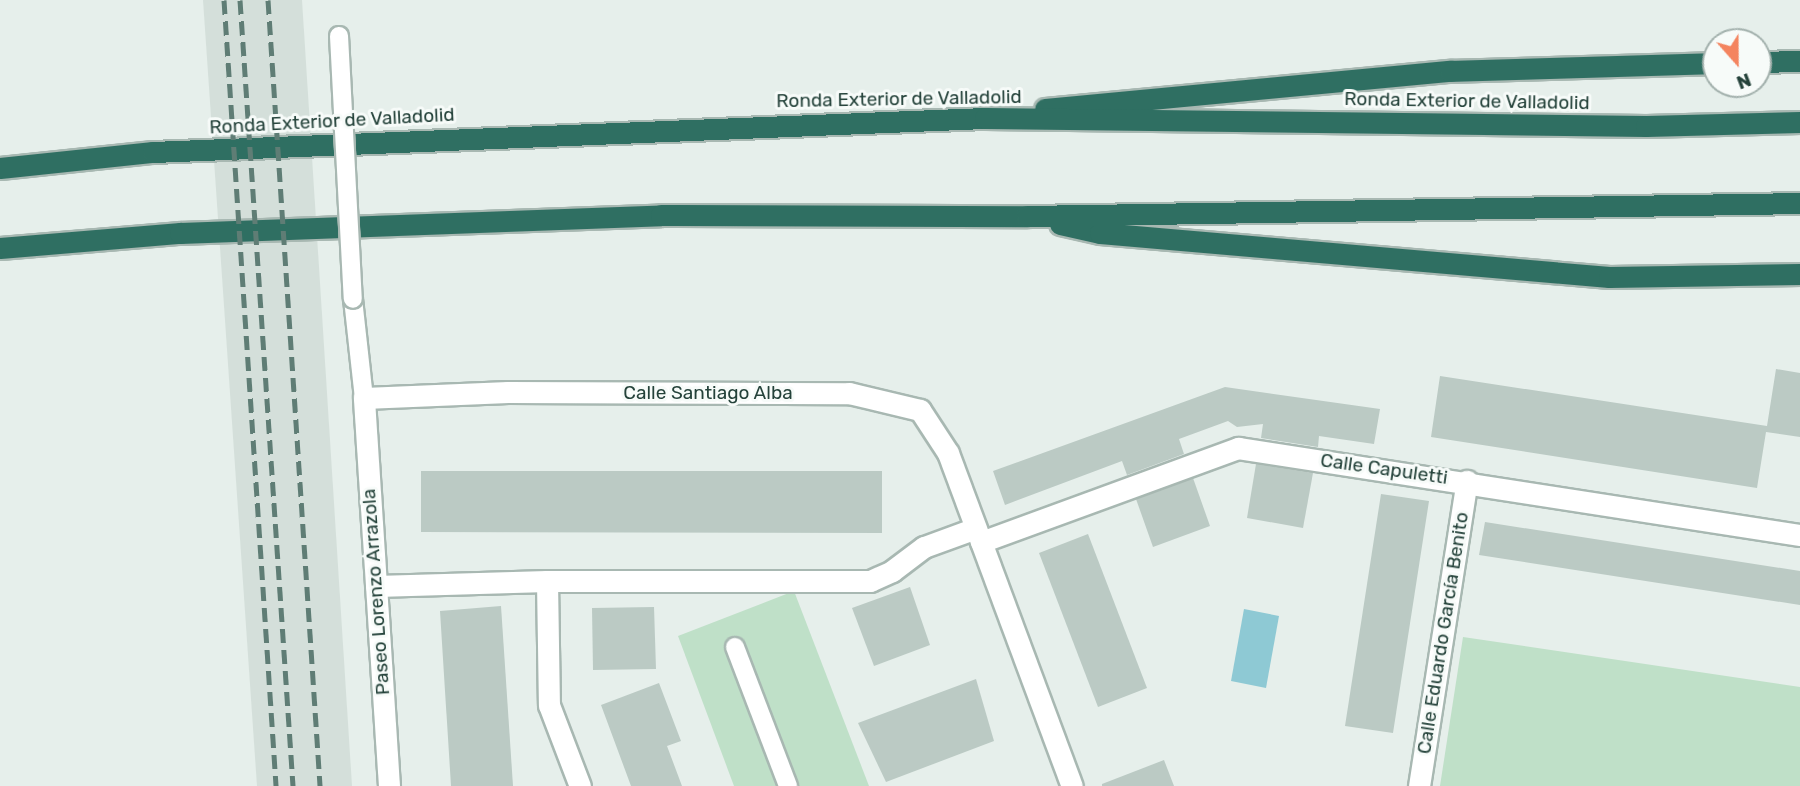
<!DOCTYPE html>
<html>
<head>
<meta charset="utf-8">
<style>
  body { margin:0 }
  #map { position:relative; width:1800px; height:786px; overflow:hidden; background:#e6efeb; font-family:Rubik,sans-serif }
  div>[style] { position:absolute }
  .built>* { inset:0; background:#d4dfda }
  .green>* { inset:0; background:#bfe0c8 }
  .water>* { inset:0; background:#8ec9d4 }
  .building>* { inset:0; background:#bbcac4 }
  .roads { filter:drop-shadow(2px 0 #a8b8b2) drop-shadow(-2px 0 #a8b8b2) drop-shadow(0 2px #a8b8b2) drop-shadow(0 -2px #a8b8b2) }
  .pedestrian>* { height:18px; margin:-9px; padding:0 9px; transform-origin:9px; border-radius:9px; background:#fff }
  .minor>* { height:21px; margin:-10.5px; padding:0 10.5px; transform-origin:10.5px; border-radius:10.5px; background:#fff }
  .motorway>* { height:21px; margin:-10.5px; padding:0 10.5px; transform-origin:10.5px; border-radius:10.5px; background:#2f6f62 }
  .rail>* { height:5px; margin-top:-2.5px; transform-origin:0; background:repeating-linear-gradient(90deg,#5f7d75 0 14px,transparent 0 21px) }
  .bridges { filter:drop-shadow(2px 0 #a8b8b2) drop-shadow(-2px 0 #a8b8b2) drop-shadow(0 2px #a8b8b2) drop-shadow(0 -2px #a8b8b2) }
  .pedestrian-bridge>* { height:18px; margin:-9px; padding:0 9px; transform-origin:9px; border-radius:9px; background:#fff }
  span { translate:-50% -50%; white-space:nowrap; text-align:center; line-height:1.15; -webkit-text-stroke:6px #f7fbf9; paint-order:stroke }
  .street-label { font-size:19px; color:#24423a }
  .north { position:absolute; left:1702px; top:28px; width:70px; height:70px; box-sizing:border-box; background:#f7fbf9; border:2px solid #a3b1ad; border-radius:50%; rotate:159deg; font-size:19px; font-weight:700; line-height:28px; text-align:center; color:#24423a }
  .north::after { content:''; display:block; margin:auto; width:24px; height:32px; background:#f4845f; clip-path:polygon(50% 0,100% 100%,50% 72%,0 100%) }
</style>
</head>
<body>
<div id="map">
  <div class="built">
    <div style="clip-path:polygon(203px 0,302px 0,352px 786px,257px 786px)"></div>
  </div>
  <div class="green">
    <div style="clip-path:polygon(794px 591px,869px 786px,734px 786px,678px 636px)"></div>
    <div style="clip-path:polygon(1463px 637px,1800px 687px,1800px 786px,1440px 786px)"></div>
  </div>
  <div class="water">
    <div style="clip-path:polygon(1244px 609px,1279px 616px,1266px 688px,1231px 681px)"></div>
  </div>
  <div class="building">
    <div style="clip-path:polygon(1776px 369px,1800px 373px,1800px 437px,1766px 432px,1757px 488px,1431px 437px,1440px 376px,1767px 426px)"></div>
    <div style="clip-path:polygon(1225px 387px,1380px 409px,1374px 444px,1319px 436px,1318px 447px,1261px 438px,1263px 424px,1237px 427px,1228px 421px,1179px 439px,1184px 454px,1127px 475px,1122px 461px,1005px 505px,993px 471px)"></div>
    <div style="clip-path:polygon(1256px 464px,1313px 473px,1303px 528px,1247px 518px)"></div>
    <div style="clip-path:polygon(421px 471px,882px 471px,882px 533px,421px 532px)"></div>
    <div style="clip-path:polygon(1193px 478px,1210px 526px,1153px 547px,1136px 499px)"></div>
    <div style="clip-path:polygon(1381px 494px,1429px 501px,1393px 733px,1345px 726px)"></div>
    <div style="clip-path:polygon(1485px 522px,1800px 571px,1800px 605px,1479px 555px)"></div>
    <div style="clip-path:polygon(1088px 534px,1147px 688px,1098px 707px,1039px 553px)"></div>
    <div style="clip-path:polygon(910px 587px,930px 645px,874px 666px,852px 608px)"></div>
    <div style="clip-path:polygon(501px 606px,513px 786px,451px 786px,440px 611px)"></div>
    <div style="clip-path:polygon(654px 607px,656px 669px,593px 670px,592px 608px)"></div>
    <div style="clip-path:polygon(976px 679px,994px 741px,886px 782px,858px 723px)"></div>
    <div style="clip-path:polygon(659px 683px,681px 741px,667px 746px,682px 786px,631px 786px,601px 705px)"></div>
    <div style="clip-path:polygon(1164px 760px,1174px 786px,1102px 786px,1102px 784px)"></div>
  </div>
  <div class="roads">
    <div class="pedestrian">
      <div style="left:353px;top:299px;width:100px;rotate:83.7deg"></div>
      <div style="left:735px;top:647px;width:149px;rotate:69.1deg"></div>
    </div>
    <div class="minor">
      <div style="left:981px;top:542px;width:274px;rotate:-20.1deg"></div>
      <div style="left:1238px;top:448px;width:569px;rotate:8.8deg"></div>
      <div style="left:547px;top:581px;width:124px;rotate:89.1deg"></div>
      <div style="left:549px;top:705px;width:87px;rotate:69.1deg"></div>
      <div style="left:376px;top:586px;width:171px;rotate:-1.7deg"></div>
      <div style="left:547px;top:581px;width:323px"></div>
      <div style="left:870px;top:581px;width:24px;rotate:-24deg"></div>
      <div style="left:892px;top:571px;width:40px;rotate:-37deg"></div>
      <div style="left:924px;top:547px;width:55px;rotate:-20.1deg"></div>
      <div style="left:389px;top:786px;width:389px;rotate:-93.7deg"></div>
      <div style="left:364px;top:398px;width:144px;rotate:-2.4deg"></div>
      <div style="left:508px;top:392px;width:341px;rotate:0.2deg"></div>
      <div style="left:849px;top:393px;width:73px;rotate:13.5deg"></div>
      <div style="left:920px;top:410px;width:51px;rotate:56.9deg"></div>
      <div style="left:948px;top:453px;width:355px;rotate:69.6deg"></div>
      <div style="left:1419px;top:786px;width:309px;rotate:-81.1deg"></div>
    </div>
    <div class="motorway">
      <div style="left:1758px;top:62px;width:42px;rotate:-1.4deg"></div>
      <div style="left:1045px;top:109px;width:407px;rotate:-5.4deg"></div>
      <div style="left:1450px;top:71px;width:266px;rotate:-1.7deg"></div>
      <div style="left:0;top:168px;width:154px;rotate:-6deg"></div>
      <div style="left:153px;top:152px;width:833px;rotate:-2.34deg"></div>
      <div style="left:985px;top:118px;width:661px;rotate:0.69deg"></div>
      <div style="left:1646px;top:126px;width:154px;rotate:-1.5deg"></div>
      <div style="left:1060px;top:224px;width:41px;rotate:12.7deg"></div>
      <div style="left:1100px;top:233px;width:511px;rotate:4.94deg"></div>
      <div style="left:1609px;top:277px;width:191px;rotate:-0.9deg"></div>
      <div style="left:0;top:248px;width:181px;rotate:-4.8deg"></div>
      <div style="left:180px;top:233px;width:481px;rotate:-2.1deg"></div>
      <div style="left:661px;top:215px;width:366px;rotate:0.2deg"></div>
      <div style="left:1027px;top:216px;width:773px;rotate:-0.96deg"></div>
    </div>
  </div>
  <div class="rail">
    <div style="left:224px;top:0;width:788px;rotate:86.21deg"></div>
    <div style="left:240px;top:0;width:788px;rotate:86.14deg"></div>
    <div style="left:268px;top:0;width:788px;rotate:86.21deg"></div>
  </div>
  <div class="bridges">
    <div class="pedestrian-bridge">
      <div style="left:339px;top:36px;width:263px;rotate:87deg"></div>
    </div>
  </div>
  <div class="street-label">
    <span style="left:899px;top:99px;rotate:-1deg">Ronda Exterior de Valladolid</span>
    <span style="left:1467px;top:101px;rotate:1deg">Ronda Exterior de Valladolid</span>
    <span style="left:332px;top:121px;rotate:-3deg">Ronda Exterior de Valladolid</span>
    <span style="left:708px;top:393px">Calle Santiago Alba</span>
    <span style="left:1384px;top:469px;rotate:8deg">Calle Capuletti</span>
    <span style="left:376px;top:592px;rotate:-94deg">Paseo Lorenzo Arrazola</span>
    <span style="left:1443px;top:633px;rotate:-81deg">Calle Eduardo García Benito</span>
  </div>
  <div class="north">N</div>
</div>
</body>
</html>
